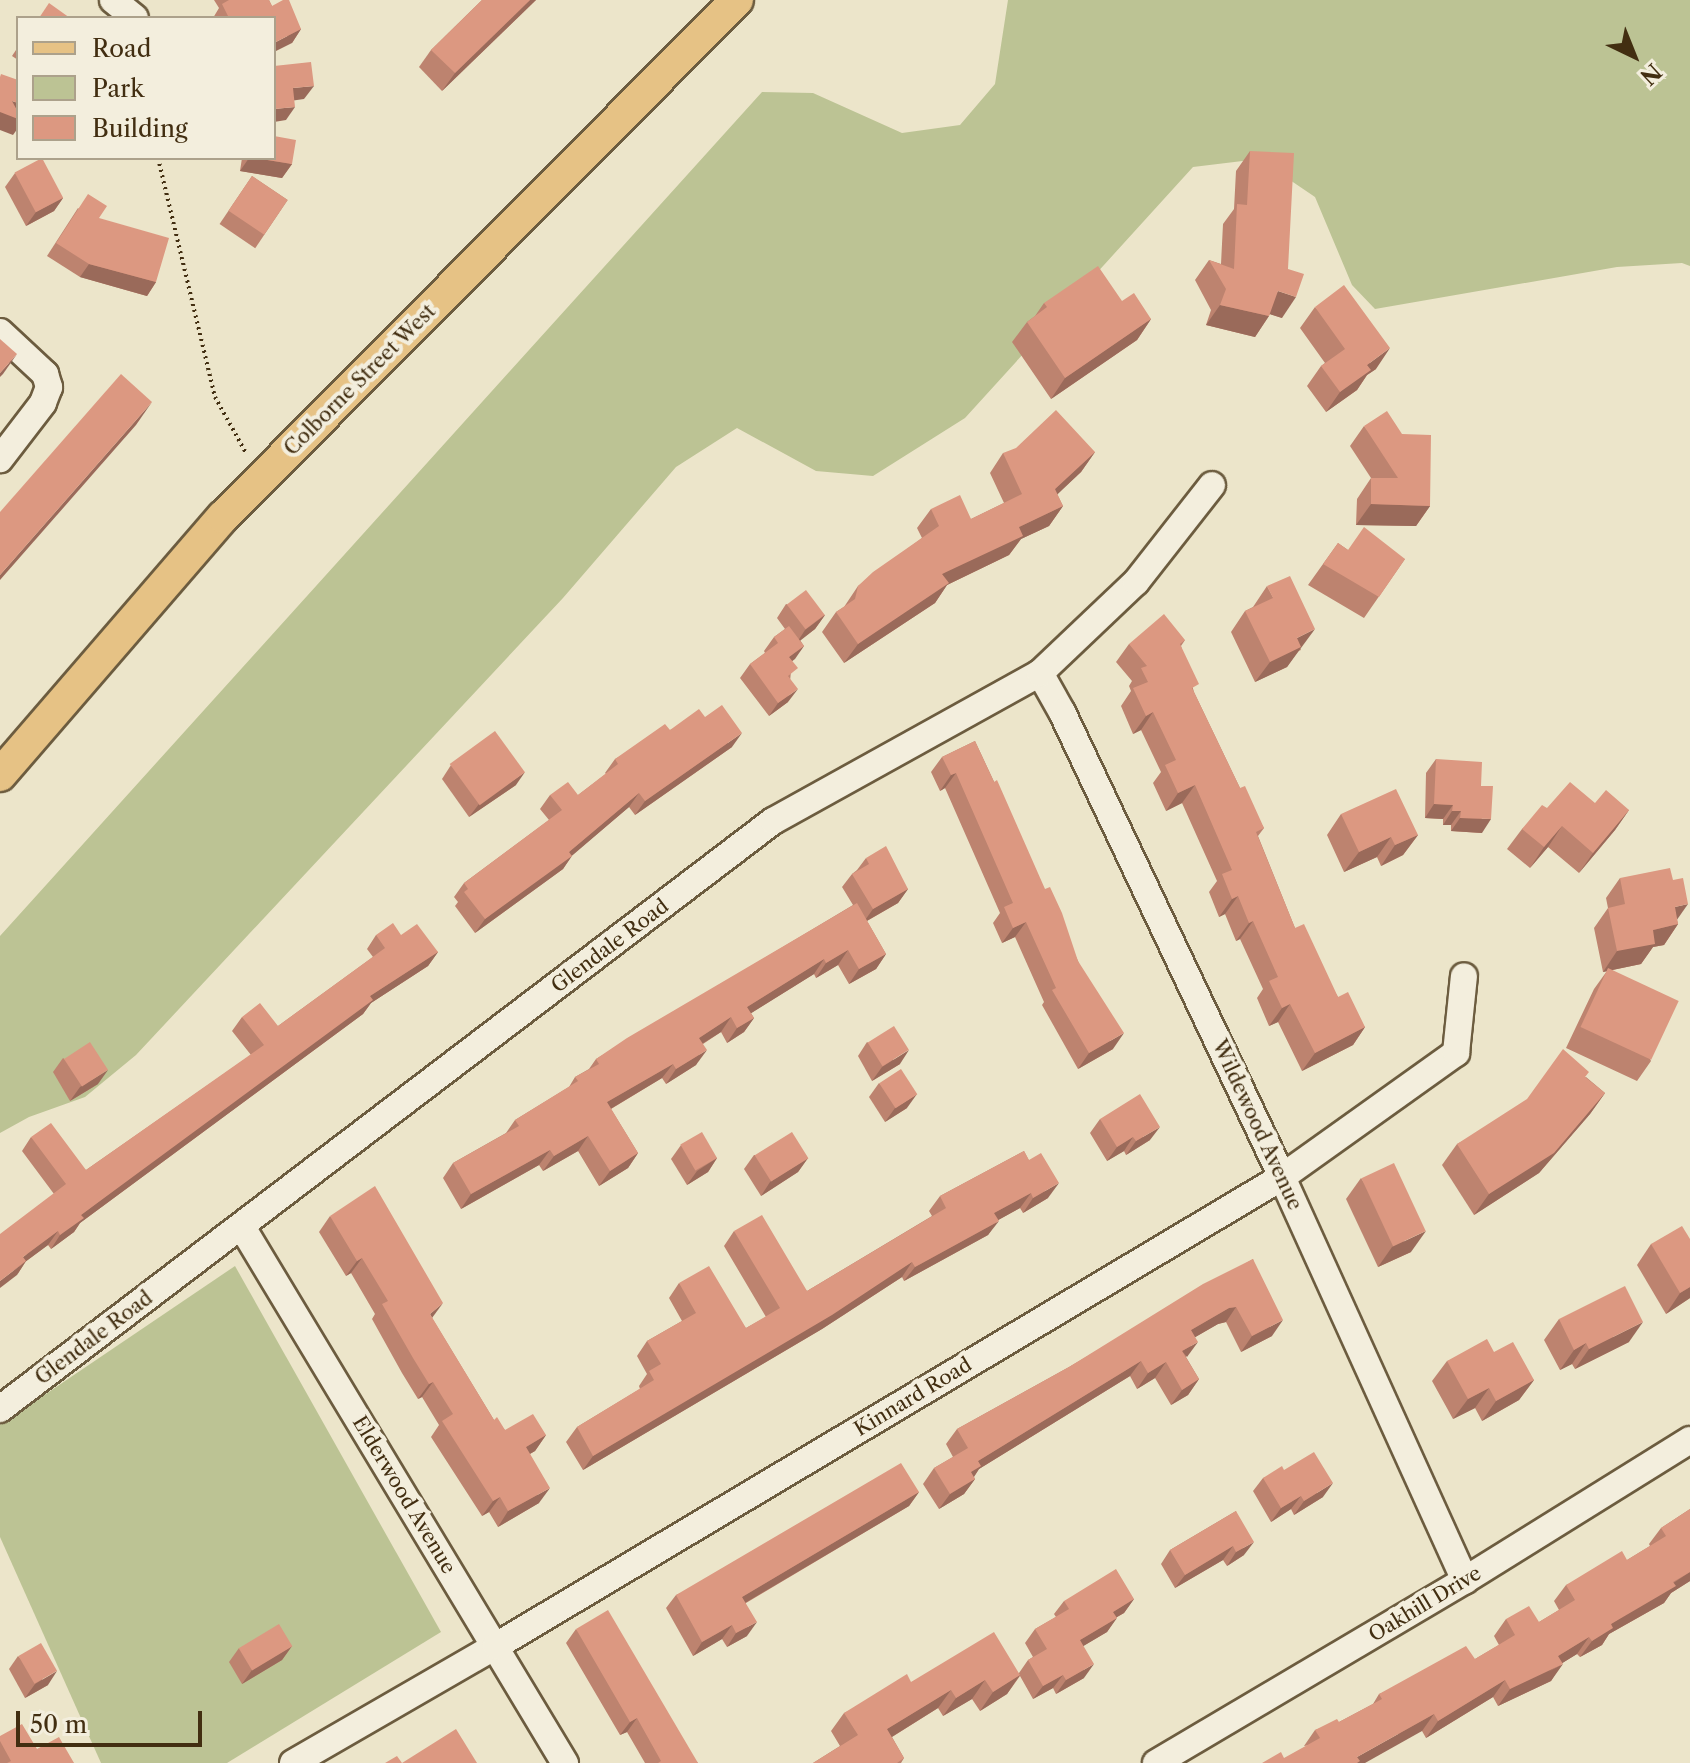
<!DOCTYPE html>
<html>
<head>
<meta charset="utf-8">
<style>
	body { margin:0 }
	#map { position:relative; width:1690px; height:1763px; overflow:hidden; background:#ece5ca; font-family:"Libre Caslon Text",serif }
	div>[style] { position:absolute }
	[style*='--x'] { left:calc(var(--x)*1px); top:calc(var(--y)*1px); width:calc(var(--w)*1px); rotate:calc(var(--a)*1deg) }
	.green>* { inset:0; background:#bcc394 }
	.path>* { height:4px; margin-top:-2px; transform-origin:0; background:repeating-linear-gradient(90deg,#422e11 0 2px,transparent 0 6px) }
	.roads { filter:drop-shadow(2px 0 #6c5c3f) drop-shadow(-2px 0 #6c5c3f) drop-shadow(0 2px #6c5c3f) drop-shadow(0 -2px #6c5c3f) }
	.minor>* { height:26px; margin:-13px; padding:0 13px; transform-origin:13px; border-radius:13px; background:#f3eedd }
	.major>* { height:32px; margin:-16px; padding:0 16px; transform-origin:16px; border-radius:16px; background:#e6c285 }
	.wall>* { inset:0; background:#bd836f; transform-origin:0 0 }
	.shaded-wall>* { inset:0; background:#9a6a5a }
	.building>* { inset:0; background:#dc9881; transform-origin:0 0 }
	span { translate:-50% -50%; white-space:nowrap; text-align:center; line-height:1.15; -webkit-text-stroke:8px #f3eedd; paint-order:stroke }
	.street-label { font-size:20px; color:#422e11 }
	.legend { position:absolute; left:16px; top:16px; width:260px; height:144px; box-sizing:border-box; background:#f3eedd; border:2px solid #aca18b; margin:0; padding:10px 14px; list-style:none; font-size:24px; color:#422e11 }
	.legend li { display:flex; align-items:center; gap:16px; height:40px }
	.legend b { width:40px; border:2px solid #aca18b }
	.north { position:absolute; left:1594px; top:16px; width:80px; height:80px; -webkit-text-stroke:6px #f3eedd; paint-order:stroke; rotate:137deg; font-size:22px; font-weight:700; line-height:32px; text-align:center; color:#422e11 }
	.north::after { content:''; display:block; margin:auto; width:28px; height:36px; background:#422e11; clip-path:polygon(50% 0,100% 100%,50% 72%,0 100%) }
	.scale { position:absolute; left:16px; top:1711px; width:186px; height:36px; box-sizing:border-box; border:4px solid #422e11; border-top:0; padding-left:10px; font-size:24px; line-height:28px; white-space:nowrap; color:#422e11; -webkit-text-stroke:6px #f3eedd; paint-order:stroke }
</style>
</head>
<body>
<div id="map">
	<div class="green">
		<div style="clip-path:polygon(1008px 0,1690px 0,1690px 266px,1682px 263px,1617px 267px,1375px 309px,1352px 285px,1315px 197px,1259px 159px,1193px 167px,965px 418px,873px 476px,816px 471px,737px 428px,676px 467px,563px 598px,136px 1055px,85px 1097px,29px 1117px,0 1133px,0 936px,762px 92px,813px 93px,902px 133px,960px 125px,995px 84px)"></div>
		<div style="clip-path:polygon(235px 1266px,441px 1632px,227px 1763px,101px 1763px,0 1537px,0 1425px)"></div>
	</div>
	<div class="path">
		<div style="--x:158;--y:158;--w:246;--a:76.6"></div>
		<div style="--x:215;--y:397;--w:64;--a:61"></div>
	</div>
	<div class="roads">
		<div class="minor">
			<div style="--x:113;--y:0;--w:28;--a:39"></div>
			<div style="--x:0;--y:332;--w:62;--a:43"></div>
			<div style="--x:45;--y:374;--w:14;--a:73"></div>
			<div style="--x:49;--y:387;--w:17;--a:111"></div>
			<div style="--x:43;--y:403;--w:71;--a:127.5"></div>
			<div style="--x:1040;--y:673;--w:45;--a:60.6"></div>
			<div style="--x:1062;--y:712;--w:514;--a:64.68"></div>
			<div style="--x:1282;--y:1177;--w:443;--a:65.6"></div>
			<div style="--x:242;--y:1227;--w:626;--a:58.93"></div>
			<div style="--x:0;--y:1409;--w:971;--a:-37.26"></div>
			<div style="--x:773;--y:821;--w:305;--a:-29"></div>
			<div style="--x:1040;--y:673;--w:132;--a:-43.5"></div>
			<div style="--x:1136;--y:582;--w:123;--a:-51.9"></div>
			<div style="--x:293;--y:1763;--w:234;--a:-30"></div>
			<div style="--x:496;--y:1646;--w:915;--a:-30.82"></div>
			<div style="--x:1282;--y:1177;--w:214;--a:-35.5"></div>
			<div style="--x:1456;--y:1053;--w:77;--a:-84.1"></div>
			<div style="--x:1156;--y:1763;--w:359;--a:-30.6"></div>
			<div style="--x:1465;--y:1580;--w:265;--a:-31.9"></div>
		</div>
		<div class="major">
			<div style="--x:0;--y:775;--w:341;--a:-49.2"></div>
			<div style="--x:223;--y:517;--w:729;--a:-45.17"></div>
		</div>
	</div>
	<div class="wall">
		<div style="clip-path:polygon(214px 0,269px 0,272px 6px,301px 29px,292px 43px,274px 18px,213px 18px,219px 8px)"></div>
		<div style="clip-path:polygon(482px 0,536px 0,442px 91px,419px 67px,431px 50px)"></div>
		<div style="clip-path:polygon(18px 47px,18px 60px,12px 56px)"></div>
		<div style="clip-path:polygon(1250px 151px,1282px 318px,1270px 314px,1255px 337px,1206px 325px,1211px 310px,1195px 280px,1209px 260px,1221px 264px,1223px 224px,1234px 209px,1236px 171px)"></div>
		<div style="clip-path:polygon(242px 158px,274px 158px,292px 164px,282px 178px,240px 171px)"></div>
		<div style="clip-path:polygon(15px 173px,63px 198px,54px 211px,26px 226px,5px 187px)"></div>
		<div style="left:252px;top:176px;width:43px;height:58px;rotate:34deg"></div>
		<div style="clip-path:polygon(78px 208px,156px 282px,147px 296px,80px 277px,47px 256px)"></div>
		<div style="clip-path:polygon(1122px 301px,1151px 319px,1137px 340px,1051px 399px,1012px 342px,1027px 322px,1035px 316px,1044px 303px)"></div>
		<div style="clip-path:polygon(1315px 307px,1376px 369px,1367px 375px,1357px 390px,1326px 412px,1307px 386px,1321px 366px,1325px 363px,1300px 328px)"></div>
		<div style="clip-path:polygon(1364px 426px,1430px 506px,1416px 526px,1356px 525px,1357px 499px,1371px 478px,1350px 446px)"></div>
		<div style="clip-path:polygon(1095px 452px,1081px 472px,1057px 494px,1063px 506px,1049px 526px,1021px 539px,1009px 555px,947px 585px,935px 603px,844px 663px,822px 632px,836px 612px,844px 607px,858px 586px,922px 538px,917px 528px,931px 509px,971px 519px,1004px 503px,990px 473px,1003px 453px)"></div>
		<div style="clip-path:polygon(1338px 543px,1348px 550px,1405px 559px,1364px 618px,1308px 585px)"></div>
		<div style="clip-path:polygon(1267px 586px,1301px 650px,1298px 651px,1287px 667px,1255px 682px,1231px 632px,1245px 611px,1253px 607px)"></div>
		<div style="clip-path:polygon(786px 604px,825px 615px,815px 629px,800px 640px,804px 646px,792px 661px,788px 702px,769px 716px,740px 678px,750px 664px,765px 653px,764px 651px,774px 637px,785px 629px,777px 618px)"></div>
		<div style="clip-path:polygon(1185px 640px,1181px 646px,1194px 692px,1240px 788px,1264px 828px,1258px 836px,1295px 928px,1338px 997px,1365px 1027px,1353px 1045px,1302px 1071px,1278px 1022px,1269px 1026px,1257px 998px,1263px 989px,1240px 939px,1236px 941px,1225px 914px,1219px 917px,1209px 892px,1217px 881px,1182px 803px,1166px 811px,1153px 783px,1161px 772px,1141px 730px,1133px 734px,1121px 706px,1131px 691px,1129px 686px,1132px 681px,1116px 662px,1129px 644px)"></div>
		<div style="clip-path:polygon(705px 717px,732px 747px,635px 815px,629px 807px,572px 855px,563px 869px,475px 933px,455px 906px,458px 902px,454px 897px,464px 883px,549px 820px,540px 809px,550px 795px,578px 795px,606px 774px,605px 773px,615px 759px,670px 730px)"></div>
		<div style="clip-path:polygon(975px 741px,1078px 961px,1113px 1049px,1078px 1069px,1042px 1005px,1044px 1002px,1015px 937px,1002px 943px,993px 923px,1000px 913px,945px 788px,940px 791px,931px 772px,942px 757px)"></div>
		<div style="clip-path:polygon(1436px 759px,1481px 786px,1482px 833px,1451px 831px,1451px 825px,1443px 825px,1443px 819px,1425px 818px,1426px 773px)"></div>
		<div style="clip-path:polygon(451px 765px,516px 785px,469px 817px,442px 779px)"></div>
		<div style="clip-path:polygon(1595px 803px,1629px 810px,1615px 830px,1579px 873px,1548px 847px,1530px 868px,1507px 849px,1522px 829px,1547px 808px)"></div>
		<div style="clip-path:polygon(1341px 814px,1418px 835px,1403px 855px,1381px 866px,1377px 857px,1344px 872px,1327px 835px)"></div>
		<div style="clip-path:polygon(866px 858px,908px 889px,898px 903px,867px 921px,886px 954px,876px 969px,849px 984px,838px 965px,816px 978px,814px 974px,751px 1013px,754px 1018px,744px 1032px,727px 1043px,721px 1032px,703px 1044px,696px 1065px,666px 1084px,662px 1078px,611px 1109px,638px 1153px,628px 1168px,599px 1186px,578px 1151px,543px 1171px,539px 1165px,461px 1209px,443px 1178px,453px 1163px,506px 1133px,515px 1120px,569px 1087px,575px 1077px,589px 1069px,596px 1059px,853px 905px,842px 887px,852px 874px,857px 870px)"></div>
		<div style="clip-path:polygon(1620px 878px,1677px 920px,1678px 924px,1664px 945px,1653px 947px,1641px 964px,1612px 970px,1651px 1061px,1637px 1081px,1566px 1048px,1594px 989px,1607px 971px,1603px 972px,1594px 928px,1608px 908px,1606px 898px)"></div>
		<div style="clip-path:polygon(376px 935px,401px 935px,438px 952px,428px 966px,371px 1003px,363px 1014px,80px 1223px,74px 1232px,51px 1249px,48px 1245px,26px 1261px,17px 1275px,54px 1194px,22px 1151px,31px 1137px,86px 1170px,251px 1055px,232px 1031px,242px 1017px,278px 1026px,373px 957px,367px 949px)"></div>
		<div style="clip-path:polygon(867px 1042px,900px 1064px,872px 1081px,858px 1056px)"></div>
		<div style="clip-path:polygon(63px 1058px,98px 1084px,70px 1101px,53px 1072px)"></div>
		<div style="clip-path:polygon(1586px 1077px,1605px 1093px,1590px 1114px,1539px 1173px,1474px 1215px,1442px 1165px,1457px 1144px)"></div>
		<div style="clip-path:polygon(879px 1083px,907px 1108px,885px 1122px,869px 1097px)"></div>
		<div style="clip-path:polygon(1100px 1119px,1150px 1140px,1126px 1155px,1124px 1151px,1107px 1161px,1090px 1133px)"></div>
		<div style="clip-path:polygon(681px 1145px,717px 1158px,708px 1172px,687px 1185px,671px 1159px)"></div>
		<div style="clip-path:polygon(1024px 1151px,1048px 1198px,1023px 1213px,1020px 1208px,998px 1220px,988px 1235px,904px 1281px,902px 1277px,822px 1329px,583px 1470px,566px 1442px,577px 1427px,640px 1389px,639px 1386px,647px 1374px,637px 1356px,647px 1341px,682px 1321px,669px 1298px,679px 1283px,746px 1328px,766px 1317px,724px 1246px,734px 1231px,807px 1291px,932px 1216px,929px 1211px,940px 1196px)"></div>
		<div style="clip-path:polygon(754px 1155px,808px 1158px,798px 1172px,761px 1196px,744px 1169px)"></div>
		<div style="clip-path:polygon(1361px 1178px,1411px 1252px,1378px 1267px,1346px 1199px)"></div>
		<div style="clip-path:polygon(330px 1216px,432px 1318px,494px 1420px,505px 1430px,546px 1435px,535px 1451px,530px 1454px,539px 1503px,498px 1527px,489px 1512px,482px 1516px,431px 1437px,439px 1425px,422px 1397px,418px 1399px,402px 1373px,372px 1319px,375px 1314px,351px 1273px,346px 1276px,319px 1232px)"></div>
		<div style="clip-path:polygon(1690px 1239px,1690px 1298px,1666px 1314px,1637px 1265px,1651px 1244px)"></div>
		<div style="clip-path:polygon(1253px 1259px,1272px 1336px,1241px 1352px,1226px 1322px,1218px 1324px,1195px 1337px,1186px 1357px,1199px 1379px,1188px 1395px,1171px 1405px,1155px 1378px,1137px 1389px,1130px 1376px,979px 1469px,974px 1477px,975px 1479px,964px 1494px,939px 1509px,923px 1484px,934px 1468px,953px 1457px,946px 1444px,957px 1429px,1069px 1367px)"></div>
		<div style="clip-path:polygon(1559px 1319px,1629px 1342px,1575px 1369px,1572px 1364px,1560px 1370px,1544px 1340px)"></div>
		<div style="clip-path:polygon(1494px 1352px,1534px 1380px,1519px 1400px,1482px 1421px,1475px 1408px,1453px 1419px,1432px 1381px,1447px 1361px)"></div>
		<div style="clip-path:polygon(1284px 1470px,1323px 1497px,1294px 1515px,1291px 1509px,1271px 1522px,1253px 1491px,1263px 1478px)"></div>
		<div style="clip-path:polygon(919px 1492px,909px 1506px,746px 1603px,747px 1636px,727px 1647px,722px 1639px,693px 1656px,666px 1608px,676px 1595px)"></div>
		<div style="clip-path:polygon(1690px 1509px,1690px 1581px,1671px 1593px,1664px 1603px,1609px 1634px,1602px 1645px,1580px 1657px,1577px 1654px,1562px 1663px,1551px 1681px,1498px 1706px,1493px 1697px,1426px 1738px,1422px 1731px,1304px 1746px,1315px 1730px,1339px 1722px,1373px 1704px,1379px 1694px,1475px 1659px,1499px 1645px,1494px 1636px,1506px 1619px,1539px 1622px,1559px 1610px,1554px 1601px,1566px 1585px,1627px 1560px,1650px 1546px,1649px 1544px,1661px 1528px)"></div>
		<div style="clip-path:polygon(1236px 1511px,1244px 1555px,1227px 1566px,1223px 1560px,1175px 1588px,1161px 1564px,1170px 1550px)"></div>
		<div style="clip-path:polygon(1134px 1599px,1124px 1613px,1117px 1617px,1107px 1632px,1083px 1646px,1084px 1678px,1056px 1694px,1053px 1688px,1033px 1699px,1020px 1676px,1007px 1694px,980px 1711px,972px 1699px,943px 1716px,938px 1708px,892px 1737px,904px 1758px,901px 1763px,813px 1763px,840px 1746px,831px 1731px,844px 1713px,911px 1682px,1019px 1673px,1028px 1660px,1033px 1657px,1025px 1643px,1035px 1629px,1056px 1617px,1054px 1614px,1064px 1601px)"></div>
		<div style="clip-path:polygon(576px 1629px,698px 1763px,645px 1763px,627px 1732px,620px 1735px,566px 1643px)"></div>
		<div style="clip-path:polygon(292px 1646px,282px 1660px,242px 1684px,229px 1662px,239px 1648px)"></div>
		<div style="clip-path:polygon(18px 1656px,48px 1685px,25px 1698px,9px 1669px)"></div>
		<div style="clip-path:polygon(0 1736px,37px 1749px,74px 1763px,0 1763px)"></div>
	</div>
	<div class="shaded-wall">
		<div style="clip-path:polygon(530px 0,536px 0,442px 91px,455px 73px)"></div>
		<div style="clip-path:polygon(301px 29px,292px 43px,274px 52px,274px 43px)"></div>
		<div style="clip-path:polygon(314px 86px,304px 99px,283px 102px,293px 88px)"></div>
		<div style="clip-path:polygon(12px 101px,18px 103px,18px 128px,13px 135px,0 130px,0 112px)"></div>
		<div style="clip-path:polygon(295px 107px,286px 120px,274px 122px,274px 109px)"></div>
		<div style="clip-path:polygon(249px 158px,255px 158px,292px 164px,282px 178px,240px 171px)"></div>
		<div style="clip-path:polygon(63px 198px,54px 211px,26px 226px,36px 212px)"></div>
		<div style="clip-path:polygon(89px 264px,156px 282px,147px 296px,80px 277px)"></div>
		<div style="clip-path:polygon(1278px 291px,1296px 297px,1282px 318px,1263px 312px)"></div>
		<div style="clip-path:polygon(1220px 305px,1269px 316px,1255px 337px,1206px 325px)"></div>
		<div style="clip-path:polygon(1151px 319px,1137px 340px,1051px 399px,1065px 378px)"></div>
		<div style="clip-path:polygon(1390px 348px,1376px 369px,1367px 375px,1357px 390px,1326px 412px,1340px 392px,1367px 365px)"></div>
		<div style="clip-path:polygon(17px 354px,3px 374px,0 377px,0 373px)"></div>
		<div style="clip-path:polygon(152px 402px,136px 425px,0 580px,0 575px)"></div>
		<div style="clip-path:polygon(1095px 452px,1081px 472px,1042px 509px,1055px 489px)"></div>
		<div style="clip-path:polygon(1371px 504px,1430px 506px,1416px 526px,1356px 525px)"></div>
		<div style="clip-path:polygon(1063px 506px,1049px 526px,1021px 539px,1009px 555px,947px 585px,935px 603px,844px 663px,858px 644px,942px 574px,1019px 527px)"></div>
		<div style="clip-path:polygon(825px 615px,815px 629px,796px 644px,805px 630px)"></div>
		<div style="clip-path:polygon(1315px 629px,1287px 667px,1255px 682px,1270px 662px,1297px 638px)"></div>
		<div style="clip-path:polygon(804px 646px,795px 659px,779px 671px,789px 657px)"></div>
		<div style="clip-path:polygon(798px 689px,788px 702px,769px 716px,778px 703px)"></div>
		<div style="clip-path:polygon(1153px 712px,1141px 730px,1133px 734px,1146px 716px)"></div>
		<div style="clip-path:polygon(742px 733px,732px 747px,635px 815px,645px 801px)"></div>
		<div style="clip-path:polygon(525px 772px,516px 785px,469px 817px,479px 804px)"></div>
		<div style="clip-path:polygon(956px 773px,945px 788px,940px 791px,951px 775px)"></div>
		<div style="clip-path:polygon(1195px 785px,1182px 803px,1166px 811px,1178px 793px)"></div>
		<div style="clip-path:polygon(639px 793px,629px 807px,567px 860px,572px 856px,563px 869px,475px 933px,485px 919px,569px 852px)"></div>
		<div style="clip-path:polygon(1434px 804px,1453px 805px,1443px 819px,1425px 818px)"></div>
		<div style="clip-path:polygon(1629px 810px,1615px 830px,1579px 873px,1593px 853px)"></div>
		<div style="clip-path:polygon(1452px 811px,1461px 811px,1451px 825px,1443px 825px)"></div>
		<div style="clip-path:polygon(1460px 818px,1491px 819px,1482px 833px,1451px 831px)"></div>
		<div style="clip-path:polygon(1562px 826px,1548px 847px,1530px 868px,1544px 847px)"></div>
		<div style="clip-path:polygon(1418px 835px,1403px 855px,1381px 866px,1395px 845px)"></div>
		<div style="clip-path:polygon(1391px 837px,1377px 857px,1344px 872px,1359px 852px)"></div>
		<div style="clip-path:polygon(908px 889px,898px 903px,863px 923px,873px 909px)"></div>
		<div style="clip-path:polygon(1238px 896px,1225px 914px,1219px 917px,1232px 899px)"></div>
		<div style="clip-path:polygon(1688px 904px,1674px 924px,1675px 907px)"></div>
		<div style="clip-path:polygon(1253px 921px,1240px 939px,1236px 941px,1249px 923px)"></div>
		<div style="clip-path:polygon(1026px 922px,1015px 937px,1002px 943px,1013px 928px)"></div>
		<div style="clip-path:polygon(1678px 924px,1664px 945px,1653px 947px,1641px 964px,1603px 972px,1617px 951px,1653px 930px)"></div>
		<div style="clip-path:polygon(848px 950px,838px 965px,816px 978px,826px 963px)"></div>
		<div style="clip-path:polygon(438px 952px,428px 966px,371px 1003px,363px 1014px,80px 1223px,74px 1232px,51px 1249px,60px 1235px,81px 1215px,370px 996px)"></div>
		<div style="clip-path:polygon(886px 954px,876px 969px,849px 984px,859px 969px)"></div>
		<div style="clip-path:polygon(824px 959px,814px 974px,737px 1022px,747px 1007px)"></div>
		<div style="clip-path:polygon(1290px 1004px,1278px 1022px,1269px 1026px,1282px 1008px)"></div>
		<div style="clip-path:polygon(731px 1017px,721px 1032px,689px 1052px,699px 1038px)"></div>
		<div style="clip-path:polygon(754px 1018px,744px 1032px,727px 1043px,737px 1028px)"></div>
		<div style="clip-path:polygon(1365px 1027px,1353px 1045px,1302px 1071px,1315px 1053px)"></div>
		<div style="clip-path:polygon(1124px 1033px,1113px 1049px,1078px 1069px,1089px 1053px)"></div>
		<div style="clip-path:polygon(707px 1050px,696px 1065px,666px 1084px,676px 1069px)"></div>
		<div style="clip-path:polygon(909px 1050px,900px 1064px,872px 1081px,882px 1067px)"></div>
		<div style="clip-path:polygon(673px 1064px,662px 1078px,597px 1117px,607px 1102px)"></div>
		<div style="clip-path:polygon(108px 1070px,98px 1084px,70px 1101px,80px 1087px)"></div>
		<div style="clip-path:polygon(1605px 1093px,1590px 1114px,1539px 1173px,1474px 1215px,1489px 1194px)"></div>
		<div style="clip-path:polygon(917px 1094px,907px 1108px,885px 1122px,895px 1108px)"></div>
		<div style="clip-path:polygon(1160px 1127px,1150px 1140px,1126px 1155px,1136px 1141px)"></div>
		<div style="clip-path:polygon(588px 1136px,578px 1151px,543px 1171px,554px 1156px)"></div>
		<div style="clip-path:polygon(1133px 1137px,1124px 1151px,1107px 1161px,1117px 1147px)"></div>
		<div style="clip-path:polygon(550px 1150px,539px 1165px,461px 1209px,471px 1194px)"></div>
		<div style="clip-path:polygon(638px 1153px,628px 1168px,599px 1186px,610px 1171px)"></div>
		<div style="clip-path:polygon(717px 1158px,708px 1172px,687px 1185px,697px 1171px)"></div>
		<div style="clip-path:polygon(808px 1158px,798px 1172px,761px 1196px,770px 1182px)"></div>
		<div style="clip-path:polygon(1059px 1183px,1048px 1198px,1023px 1213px,1033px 1198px)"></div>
		<div style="clip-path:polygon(1031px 1193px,1020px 1208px,984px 1228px,994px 1213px)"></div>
		<div style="clip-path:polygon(999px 1221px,988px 1235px,904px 1281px,915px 1267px)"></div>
		<div style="clip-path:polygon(58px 1231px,48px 1245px,13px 1271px,23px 1257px)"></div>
		<div style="clip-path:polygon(1426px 1231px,1411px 1252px,1378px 1267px,1392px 1247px)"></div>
		<div style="clip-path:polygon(362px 1258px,351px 1273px,346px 1276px,357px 1261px)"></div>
		<div style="clip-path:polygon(26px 1261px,17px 1275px,0 1288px,0 1281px)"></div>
		<div style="clip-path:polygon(912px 1262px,902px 1277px,822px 1329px,583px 1470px,593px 1456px)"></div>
		<div style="clip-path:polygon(1690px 1287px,1690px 1298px,1666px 1314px,1680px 1293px)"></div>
		<div style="clip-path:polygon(443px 1303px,432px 1318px,430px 1314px)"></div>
		<div style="clip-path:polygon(1236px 1307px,1226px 1322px,1218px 1324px,1180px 1346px,1191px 1330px,1229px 1308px)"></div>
		<div style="clip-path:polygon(1283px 1320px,1272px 1336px,1241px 1352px,1252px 1336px)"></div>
		<div style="clip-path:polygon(1643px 1322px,1629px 1342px,1575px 1369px,1589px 1349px)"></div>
		<div style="clip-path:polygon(1198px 1342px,1187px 1357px,1182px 1351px)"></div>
		<div style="clip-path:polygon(1586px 1343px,1572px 1364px,1560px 1370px,1574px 1350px)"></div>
		<div style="clip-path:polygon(1141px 1361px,1130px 1376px,979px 1469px,971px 1481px,975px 1479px,964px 1494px,939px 1509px,950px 1494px,978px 1461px)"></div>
		<div style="clip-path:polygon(1166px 1362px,1155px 1378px,1137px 1389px,1148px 1373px)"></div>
		<div style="clip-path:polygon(1199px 1379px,1188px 1395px,1171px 1405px,1182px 1390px)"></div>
		<div style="clip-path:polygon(1534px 1380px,1519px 1400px,1482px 1421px,1496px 1401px)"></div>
		<div style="clip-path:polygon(433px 1382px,422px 1397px,418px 1399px,429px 1384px)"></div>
		<div style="clip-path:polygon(1489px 1388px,1475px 1408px,1453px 1419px,1468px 1399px)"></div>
		<div style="clip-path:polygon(546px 1435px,535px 1451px,515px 1462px,526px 1447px)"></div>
		<div style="clip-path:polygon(1333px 1483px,1323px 1497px,1294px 1515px,1304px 1501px)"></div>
		<div style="clip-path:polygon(550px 1488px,539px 1503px,498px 1527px,508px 1511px)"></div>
		<div style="clip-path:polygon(919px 1492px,909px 1506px,733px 1610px,742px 1597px)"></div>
		<div style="clip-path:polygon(1301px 1496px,1291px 1509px,1271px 1522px,1281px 1508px)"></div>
		<div style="clip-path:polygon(500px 1497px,489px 1512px,482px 1516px,493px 1501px)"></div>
		<div style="clip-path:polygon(1254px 1542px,1244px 1555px,1227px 1566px,1236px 1552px)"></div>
		<div style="clip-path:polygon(1233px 1546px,1223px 1560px,1175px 1588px,1185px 1575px)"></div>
		<div style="clip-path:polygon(1690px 1572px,1690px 1581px,1671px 1593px,1664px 1603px,1609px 1634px,1602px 1645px,1580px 1657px,1592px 1641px,1611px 1624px)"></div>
		<div style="clip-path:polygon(1134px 1599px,1124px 1613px,1103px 1625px,1113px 1612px)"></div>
		<div style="clip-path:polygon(1117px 1618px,1107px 1632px,1070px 1654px,1080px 1640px)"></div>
		<div style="clip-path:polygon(757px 1622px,747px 1636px,727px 1647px,736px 1633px)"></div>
		<div style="clip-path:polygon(732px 1625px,722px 1639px,693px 1656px,702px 1642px)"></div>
		<div style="clip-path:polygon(1589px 1637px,1577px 1654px,1548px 1672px,1563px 1664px,1551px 1681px,1498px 1706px,1510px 1689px,1558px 1656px)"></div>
		<div style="clip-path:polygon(292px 1646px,282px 1660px,242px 1684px,252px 1670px)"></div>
		<div style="clip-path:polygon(1094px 1664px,1084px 1678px,1056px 1694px,1066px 1680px)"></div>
		<div style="clip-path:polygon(57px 1671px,48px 1685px,25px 1698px,35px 1684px)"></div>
		<div style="clip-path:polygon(1020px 1675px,1007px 1694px,980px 1711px,993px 1692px)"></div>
		<div style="clip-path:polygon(1063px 1675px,1053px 1688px,1033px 1699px,1043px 1686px)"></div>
		<div style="clip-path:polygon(985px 1680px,972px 1699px,943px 1716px,956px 1698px)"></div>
		<div style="clip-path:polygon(1505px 1680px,1493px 1697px,1426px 1738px,1438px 1721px)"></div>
		<div style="clip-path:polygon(951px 1690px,938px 1708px,874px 1748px,887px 1729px)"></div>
		<div style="clip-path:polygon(1434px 1714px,1422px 1731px,1365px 1763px,1353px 1763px,1357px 1757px)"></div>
		<div style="clip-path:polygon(637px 1718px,627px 1732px,620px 1735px,630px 1722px)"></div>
	</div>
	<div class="building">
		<div style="clip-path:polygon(229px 0,269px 0,272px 6px,283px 0,289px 0,301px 29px,274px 43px,274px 18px,229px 18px,222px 4px)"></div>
		<div style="clip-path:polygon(482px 0,530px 0,455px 73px,431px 50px)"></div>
		<div style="clip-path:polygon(49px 3px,70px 18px,39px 18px)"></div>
		<div style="clip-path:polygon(311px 62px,314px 86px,293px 88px,295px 107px,274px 109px,274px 66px)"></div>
		<div style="clip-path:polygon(1px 74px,18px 80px,18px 103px,12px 101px,18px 112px,18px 119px,0 112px,0 77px)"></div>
		<div style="clip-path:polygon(274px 136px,296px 140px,292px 164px,255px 158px,274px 158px)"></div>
		<div style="clip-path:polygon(1250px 151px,1294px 153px,1288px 269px,1304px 274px,1296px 297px,1278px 291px,1269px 316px,1220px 305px,1226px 289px,1209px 260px,1234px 269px,1237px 204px,1247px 205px)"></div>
		<div style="left:42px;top:158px;width:45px;height:31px;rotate:62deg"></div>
		<div style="left:252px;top:176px;width:43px;height:42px;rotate:34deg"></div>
		<div style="clip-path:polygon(88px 194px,107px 206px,99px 218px,169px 238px,156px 282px,89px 264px,56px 243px)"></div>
		<div style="clip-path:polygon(1098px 266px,1122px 301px,1134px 293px,1151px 319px,1065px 378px,1027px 322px,1047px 307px,1044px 303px)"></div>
		<div style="clip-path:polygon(1344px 285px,1390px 348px,1367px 365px,1371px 370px,1340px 392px,1321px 366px,1345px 349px,1315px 307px)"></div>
		<div style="clip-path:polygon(0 339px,17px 354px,0 373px)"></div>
		<div style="clip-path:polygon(121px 374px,152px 402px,0 575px,0 512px)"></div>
		<div style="clip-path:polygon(1056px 410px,1095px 452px,1055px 489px,1063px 506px,1019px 527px,1023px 536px,942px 574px,949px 583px,858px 644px,836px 612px,855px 599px,858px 586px,873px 572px,939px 526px,931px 509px,960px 495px,971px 519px,1022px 494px,1003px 453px,1016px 448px)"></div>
		<div style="clip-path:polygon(1387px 411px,1402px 434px,1431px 435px,1430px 506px,1371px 504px,1371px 478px,1398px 478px,1364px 426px)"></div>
		<div style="clip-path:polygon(1364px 527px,1405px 559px,1379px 597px,1323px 564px,1338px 543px,1348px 550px)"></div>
		<div style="clip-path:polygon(1290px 576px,1315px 629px,1297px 638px,1301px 647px,1270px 662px,1245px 611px,1273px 598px,1267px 586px)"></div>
		<div style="left:806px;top:590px;width:31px;height:24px;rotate:53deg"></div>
		<div style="clip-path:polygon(1164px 614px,1185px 640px,1180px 644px,1199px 684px,1192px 688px,1240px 788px,1245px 786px,1264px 828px,1256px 832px,1295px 928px,1304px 924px,1338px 997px,1348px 992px,1365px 1027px,1315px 1053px,1290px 1004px,1282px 1008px,1269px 981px,1278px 977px,1253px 921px,1249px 923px,1238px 896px,1232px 899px,1222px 874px,1232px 870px,1195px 785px,1178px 793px,1165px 765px,1176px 760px,1153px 712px,1146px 716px,1133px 688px,1148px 682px,1141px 668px,1147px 666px,1129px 644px)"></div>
		<div style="clip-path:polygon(789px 626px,804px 646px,789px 657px,798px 668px,788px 676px,798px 689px,778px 703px,750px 664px,778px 643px,774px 637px)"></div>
		<div style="clip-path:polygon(722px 705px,742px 733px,645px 801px,639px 793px,569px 852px,572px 856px,485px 919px,464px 892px,468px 889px,464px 883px,562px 810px,550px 795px,568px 782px,578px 795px,618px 764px,615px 759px,665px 724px,670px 730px,699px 709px,705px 717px)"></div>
		<div style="left:495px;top:731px;width:51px;height:56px;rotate:54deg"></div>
		<div style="clip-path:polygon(975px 741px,994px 782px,997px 780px,1045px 889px,1050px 887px,1062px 913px,1078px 961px,1124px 1033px,1089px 1053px,1052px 990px,1056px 988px,1026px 922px,1013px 928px,1004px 907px,1013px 903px,956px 773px,951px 775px,942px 757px)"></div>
		<div style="clip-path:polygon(1436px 759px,1482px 762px,1481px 786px,1493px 786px,1491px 819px,1460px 818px,1461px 811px,1452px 811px,1453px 805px,1434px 804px)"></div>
		<div style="clip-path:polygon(1570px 782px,1595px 803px,1606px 790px,1629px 810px,1593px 853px,1562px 826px,1544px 847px,1522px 829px,1542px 805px,1547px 808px)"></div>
		<div style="clip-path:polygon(1396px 789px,1418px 835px,1395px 845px,1391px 837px,1359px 852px,1341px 814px)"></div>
		<div style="clip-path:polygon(886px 846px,908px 889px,873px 909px,852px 874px,869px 864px,866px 858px)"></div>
		<div style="clip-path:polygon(1670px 868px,1673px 880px,1683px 878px,1688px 904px,1675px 907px,1678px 924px,1653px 930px,1655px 944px,1617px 951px,1608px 908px,1625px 904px,1620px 878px)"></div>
		<div style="clip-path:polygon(857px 903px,886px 954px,859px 969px,848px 950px,826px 963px,824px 959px,747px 1007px,754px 1018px,737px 1028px,731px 1017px,699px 1038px,707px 1050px,676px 1069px,673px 1064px,607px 1102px,638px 1153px,610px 1171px,588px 1136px,554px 1156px,550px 1150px,471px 1194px,453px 1163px,519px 1126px,515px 1120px,578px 1081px,575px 1077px,599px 1064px,596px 1059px,627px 1038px)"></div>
		<div style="clip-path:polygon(393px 923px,401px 935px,417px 924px,438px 952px,370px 996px,373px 1000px,81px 1215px,84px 1218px,60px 1235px,58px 1231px,23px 1257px,26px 1261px,0 1281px,0 1234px,66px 1184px,31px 1137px,51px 1123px,86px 1170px,264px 1045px,242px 1017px,260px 1003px,278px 1026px,385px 948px,376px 935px)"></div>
		<div style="left:1608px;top:968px;width:78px;height:65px;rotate:25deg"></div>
		<div style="left:894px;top:1026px;width:28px;height:31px;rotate:58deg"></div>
		<div style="left:90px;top:1042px;width:33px;height:31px;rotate:57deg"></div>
		<div style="clip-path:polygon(1563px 1049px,1589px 1072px,1585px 1077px,1605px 1093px,1554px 1153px,1489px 1194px,1457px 1144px,1527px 1099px)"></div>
		<div style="left:901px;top:1069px;width:30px;height:26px;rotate:57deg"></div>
		<div style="clip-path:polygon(1140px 1094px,1160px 1127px,1136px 1141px,1133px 1137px,1117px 1147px,1100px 1119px)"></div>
		<div style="left:702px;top:1132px;width:30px;height:25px;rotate:60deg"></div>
		<div style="left:792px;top:1132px;width:31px;height:44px;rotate:58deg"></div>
		<div style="clip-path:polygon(1024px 1151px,1029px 1160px,1041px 1153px,1059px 1183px,1033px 1198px,1031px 1193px,994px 1213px,999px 1221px,915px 1267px,912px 1262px,832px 1315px,593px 1456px,577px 1427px,654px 1380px,649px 1371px,661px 1364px,647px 1341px,696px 1313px,679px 1283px,709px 1266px,746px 1328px,780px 1308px,734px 1231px,762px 1215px,807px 1291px,946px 1208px,940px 1196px)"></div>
		<div style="left:1394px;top:1163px;width:75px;height:36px;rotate:65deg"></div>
		<div style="clip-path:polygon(375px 1186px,443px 1303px,430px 1314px,494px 1420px,497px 1417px,505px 1430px,533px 1414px,546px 1435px,526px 1447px,550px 1488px,508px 1511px,500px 1497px,493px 1501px,442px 1421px,453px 1414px,433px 1382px,429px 1384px,413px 1358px,382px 1304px,388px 1301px,362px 1258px,357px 1261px,330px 1216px)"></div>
		<div style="clip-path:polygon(1682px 1226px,1690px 1239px,1690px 1287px,1680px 1293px,1651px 1244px)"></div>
		<div style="clip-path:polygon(1253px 1259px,1283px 1320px,1252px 1336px,1236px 1307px,1229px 1308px,1191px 1330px,1198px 1342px,1182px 1351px,1199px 1379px,1182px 1390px,1166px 1362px,1148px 1373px,1141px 1361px,978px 1461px,981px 1466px,971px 1472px,975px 1479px,950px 1494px,934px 1468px,968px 1448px,957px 1429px,1069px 1367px,1203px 1284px)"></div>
		<div style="clip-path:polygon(1625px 1286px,1643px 1322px,1589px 1349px,1586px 1343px,1574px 1350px,1559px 1319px)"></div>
		<div style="clip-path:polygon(1487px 1339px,1494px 1352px,1513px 1342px,1534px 1380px,1496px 1401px,1489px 1388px,1468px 1399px,1447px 1361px)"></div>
		<div style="clip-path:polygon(1314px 1452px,1333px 1483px,1304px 1501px,1301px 1496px,1281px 1508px,1263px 1478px,1282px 1466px,1284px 1470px)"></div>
		<div style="clip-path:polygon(901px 1463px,919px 1492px,742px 1597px,757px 1622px,736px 1633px,732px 1625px,702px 1642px,676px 1595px)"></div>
		<div style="clip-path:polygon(1690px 1509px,1690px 1572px,1673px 1582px,1676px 1586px,1611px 1624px,1613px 1628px,1592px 1641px,1589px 1637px,1558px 1656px,1563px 1664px,1510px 1689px,1505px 1680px,1438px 1721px,1434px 1714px,1357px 1757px,1360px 1761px,1357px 1763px,1262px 1763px,1281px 1752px,1284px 1758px,1320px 1738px,1315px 1730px,1337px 1719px,1339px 1722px,1382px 1699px,1379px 1694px,1466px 1646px,1475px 1659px,1515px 1635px,1506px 1619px,1529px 1606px,1539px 1622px,1575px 1600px,1566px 1585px,1622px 1551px,1627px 1560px,1666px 1536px,1661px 1528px)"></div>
		<div style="clip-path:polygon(1236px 1511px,1254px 1542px,1236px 1552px,1233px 1546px,1185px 1575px,1170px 1550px)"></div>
		<div style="clip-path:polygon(1116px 1569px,1134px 1599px,1113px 1612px,1117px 1618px,1080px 1640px,1094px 1664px,1066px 1680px,1063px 1675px,1043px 1686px,1028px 1660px,1047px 1649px,1035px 1629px,1069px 1609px,1064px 1601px)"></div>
		<div style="clip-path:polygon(608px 1610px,698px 1763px,658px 1763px,661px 1761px,637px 1718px,630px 1722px,576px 1629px)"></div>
		<div style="left:279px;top:1624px;width:26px;height:47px;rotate:59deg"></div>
		<div style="clip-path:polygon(994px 1632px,1020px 1675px,993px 1692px,985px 1680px,956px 1698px,951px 1690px,887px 1729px,904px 1758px,897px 1763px,813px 1763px,858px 1735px,844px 1713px,907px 1674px,911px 1682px)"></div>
		<div style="left:41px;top:1643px;width:32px;height:26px;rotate:60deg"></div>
		<div style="clip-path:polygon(22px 1724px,37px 1749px,59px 1737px,74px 1763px,7px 1763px,11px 1761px,0 1741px,0 1736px)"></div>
		<div style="clip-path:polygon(456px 1729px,477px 1763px,385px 1763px,397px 1756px,402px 1763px)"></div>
	</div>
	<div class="street-label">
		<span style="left:360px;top:380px;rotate:-45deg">Colborne Street West</span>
		<span style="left:610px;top:946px;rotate:-37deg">Glendale Road</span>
		<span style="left:1257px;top:1125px;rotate:65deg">Wildewood Avenue</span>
		<span style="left:94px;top:1338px;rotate:-37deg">Glendale Road</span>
		<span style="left:913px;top:1397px;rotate:-31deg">Kinnard Road</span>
		<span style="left:404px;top:1495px;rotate:59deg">Elderwood Avenue</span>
		<span style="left:1425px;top:1604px;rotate:-31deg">Oakhill Drive</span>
	</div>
	<ul class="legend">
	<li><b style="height:10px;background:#e6c285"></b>Road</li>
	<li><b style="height:22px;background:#bcc394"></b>Park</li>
	<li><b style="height:22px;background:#dc9881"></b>Building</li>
	</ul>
	<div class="north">N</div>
	<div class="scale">50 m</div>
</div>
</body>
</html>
